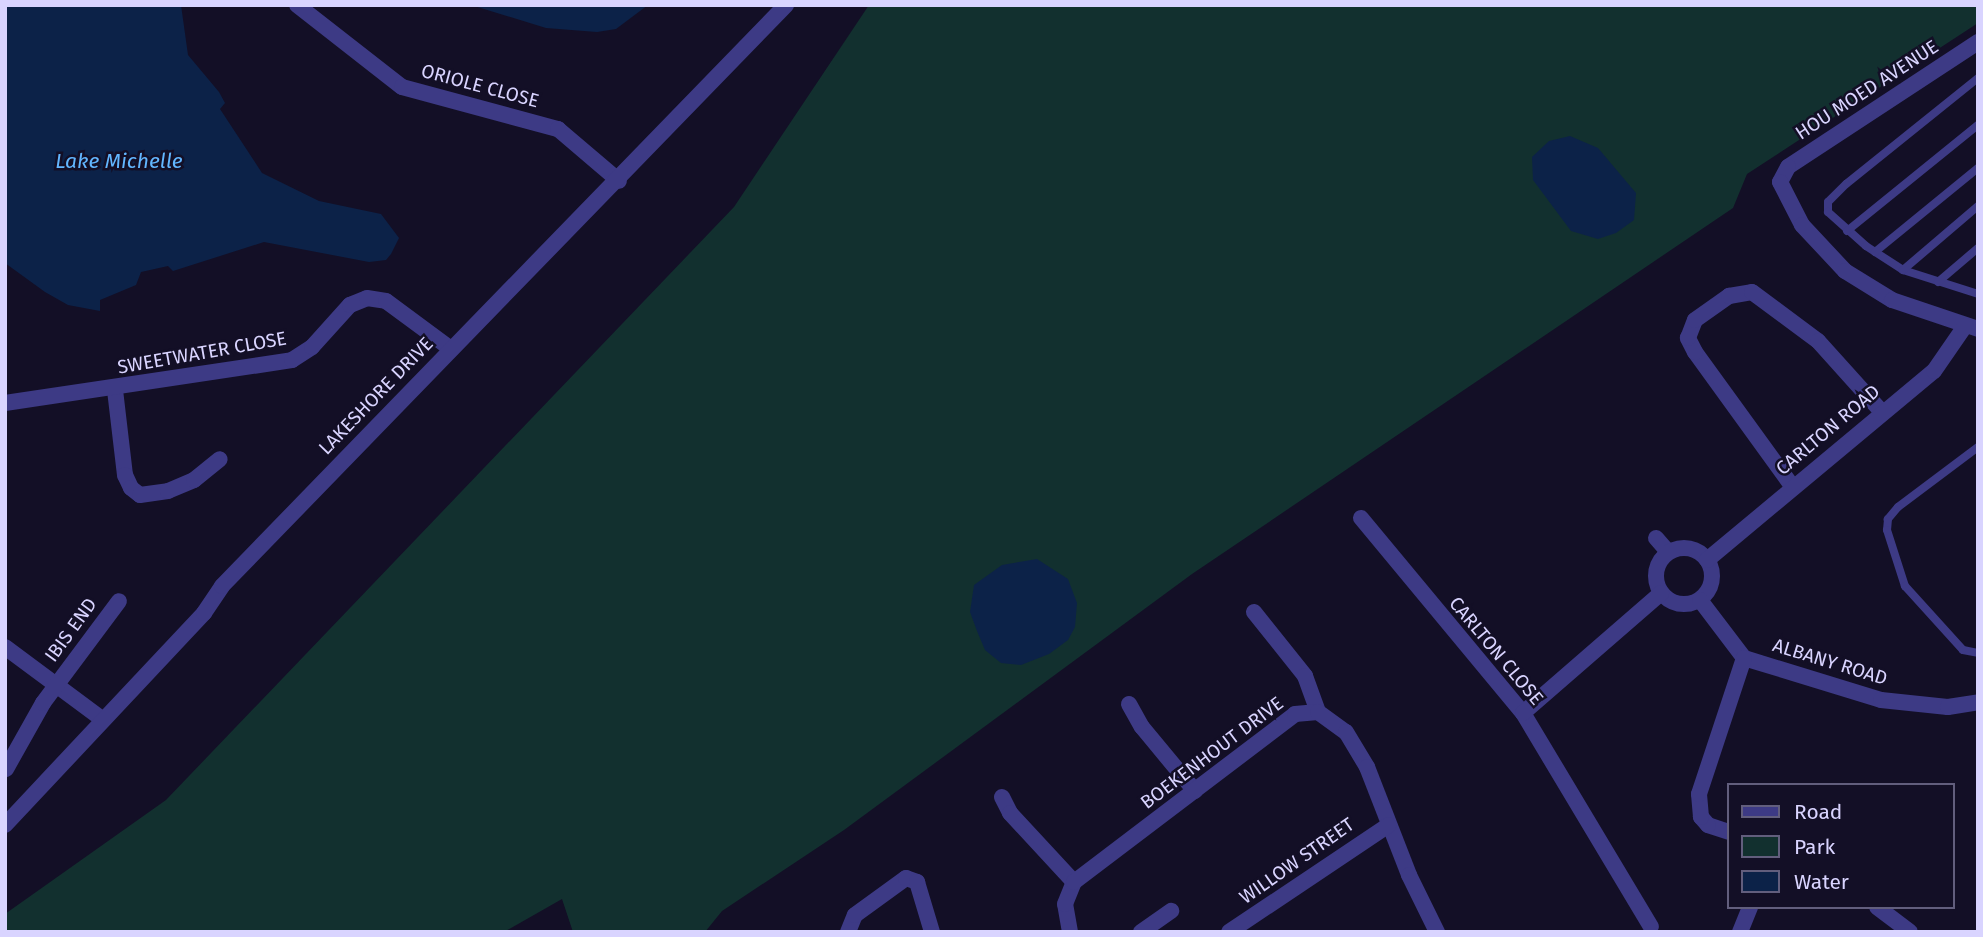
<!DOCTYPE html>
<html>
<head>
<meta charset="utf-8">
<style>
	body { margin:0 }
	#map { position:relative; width:1983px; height:937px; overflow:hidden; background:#130f26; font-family:"Fira Sans",sans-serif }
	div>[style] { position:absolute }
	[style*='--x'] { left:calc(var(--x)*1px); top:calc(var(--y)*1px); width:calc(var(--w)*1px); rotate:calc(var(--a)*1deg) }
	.green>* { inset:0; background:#12302f }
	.water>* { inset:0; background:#0c2248 }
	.lane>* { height:8px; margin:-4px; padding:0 4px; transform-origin:4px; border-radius:4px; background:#3d3a85 }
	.street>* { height:16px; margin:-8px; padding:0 8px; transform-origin:8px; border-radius:8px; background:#3d3a85 }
	.street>.ring { margin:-8px; padding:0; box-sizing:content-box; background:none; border:16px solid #3d3a85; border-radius:50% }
	span { translate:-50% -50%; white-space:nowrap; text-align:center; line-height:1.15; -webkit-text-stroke:5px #130f26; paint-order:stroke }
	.street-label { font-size:19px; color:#d9d4ff }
	.water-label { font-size:21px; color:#62b6ff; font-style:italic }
	.frame { position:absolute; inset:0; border:7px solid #d9d4ff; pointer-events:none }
	.legend { position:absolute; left:1727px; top:783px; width:228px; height:126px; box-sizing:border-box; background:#130f26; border:2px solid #625e7d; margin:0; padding:9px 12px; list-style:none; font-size:21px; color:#d9d4ff }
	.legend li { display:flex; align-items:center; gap:14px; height:35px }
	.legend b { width:35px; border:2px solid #625e7d }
</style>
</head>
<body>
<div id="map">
	<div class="green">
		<div style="clip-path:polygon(869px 5px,1978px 5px,1978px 23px,1747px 174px,1733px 208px,1192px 574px,844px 830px,722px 911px,705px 932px,573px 932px,562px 899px,504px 932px,5px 932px,5px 914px,166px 800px,734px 207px)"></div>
	</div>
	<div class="water">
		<div style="clip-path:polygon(5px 5px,181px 5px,188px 55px,219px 92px,225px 103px,220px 109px,262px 173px,319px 201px,381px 214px,399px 238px,391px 254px,386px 260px,369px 262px,264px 242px,173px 271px,168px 266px,141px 272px,136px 285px,100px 300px,100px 311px,68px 305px,45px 292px,5px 263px)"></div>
		<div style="clip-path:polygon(471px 5px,648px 5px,616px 29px,597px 32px,546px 28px)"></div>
		<div style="clip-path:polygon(1570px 136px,1598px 148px,1636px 193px,1634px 220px,1616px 233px,1598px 239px,1571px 231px,1533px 180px,1532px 157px,1549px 141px)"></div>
		<div style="clip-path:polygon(1037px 559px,1068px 579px,1077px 603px,1075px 627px,1068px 640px,1049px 654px,1021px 665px,1001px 663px,985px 650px,977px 631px,970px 612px,974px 585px,1002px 565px)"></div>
	</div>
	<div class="lane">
		<div style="--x:1978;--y:78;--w:169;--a:141.2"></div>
		<div style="--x:1846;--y:184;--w:25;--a:135"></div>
		<div style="--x:1828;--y:202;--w:10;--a:90"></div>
		<div style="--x:1828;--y:212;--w:51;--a:41.8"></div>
		<div style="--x:1866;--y:246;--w:44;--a:33"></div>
		<div style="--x:1903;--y:270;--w:79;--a:17.7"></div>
		<div style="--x:1847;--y:231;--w:169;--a:-39"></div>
		<div style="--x:1875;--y:252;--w:133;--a:-39.2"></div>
		<div style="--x:1903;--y:270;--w:99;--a:-40.5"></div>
		<div style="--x:1938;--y:282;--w:52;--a:-40.4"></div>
		<div style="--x:1978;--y:447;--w:100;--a:143.1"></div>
		<div style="--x:1898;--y:507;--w:16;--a:130"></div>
		<div style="--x:1888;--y:519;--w:11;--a:95"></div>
		<div style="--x:1887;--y:530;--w:59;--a:72.2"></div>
		<div style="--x:1905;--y:586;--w:86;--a:47.8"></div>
		<div style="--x:1963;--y:650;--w:15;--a:11"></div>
	</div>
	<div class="street">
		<div style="--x:297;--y:5;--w:133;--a:38"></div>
		<div style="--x:402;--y:87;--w:162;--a:15.1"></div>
		<div style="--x:558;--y:129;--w:80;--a:40.4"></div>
		<div style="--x:1978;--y:42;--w:227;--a:146.7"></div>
		<div style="--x:1788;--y:167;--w:17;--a:118"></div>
		<div style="--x:1780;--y:182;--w:48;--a:62.9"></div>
		<div style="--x:1802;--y:225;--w:63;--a:46.9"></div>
		<div style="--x:1845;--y:271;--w:55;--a:31.7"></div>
		<div style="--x:1892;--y:300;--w:91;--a:18.6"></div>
		<div style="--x:115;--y:390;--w:86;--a:83.3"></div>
		<div style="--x:125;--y:475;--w:14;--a:65"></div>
		<div style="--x:131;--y:488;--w:11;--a:38"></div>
		<div style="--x:140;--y:495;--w:28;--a:-8"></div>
		<div style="--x:168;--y:491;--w:28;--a:-23"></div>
		<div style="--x:194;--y:480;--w:33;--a:-39"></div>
		<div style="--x:5;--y:403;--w:290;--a:-8.5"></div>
		<div style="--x:292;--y:360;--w:24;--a:-33"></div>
		<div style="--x:312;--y:347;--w:57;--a:-47.9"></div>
		<div style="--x:350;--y:305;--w:18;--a:-22"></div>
		<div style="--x:367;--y:298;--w:19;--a:9"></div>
		<div style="--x:386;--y:301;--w:81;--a:36.4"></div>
		<div style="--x:1792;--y:486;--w:165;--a:-125.9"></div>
		<div style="--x:1695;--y:352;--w:16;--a:-117"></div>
		<div style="--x:1688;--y:338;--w:19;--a:-69"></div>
		<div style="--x:1695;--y:320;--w:42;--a:-35.2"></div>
		<div style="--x:1729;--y:296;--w:23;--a:-10"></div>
		<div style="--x:1752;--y:292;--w:82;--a:36.6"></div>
		<div style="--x:1818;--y:341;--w:96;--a:48"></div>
		<div style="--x:1361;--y:518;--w:254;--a:50.3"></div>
		<div style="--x:1523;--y:713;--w:249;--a:59.1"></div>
		<div style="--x:1656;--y:538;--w:18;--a:49"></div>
		<div class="ring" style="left:1656px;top:548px;width:40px;height:40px"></div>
		<div style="--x:1707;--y:560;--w:295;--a:-39.8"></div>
		<div style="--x:1934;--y:371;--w:55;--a:-55.4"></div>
		<div style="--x:1700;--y:600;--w:73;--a:52.8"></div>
		<div style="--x:1744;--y:658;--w:143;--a:17"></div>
		<div style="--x:1881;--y:700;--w:67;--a:6"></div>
		<div style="--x:1948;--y:707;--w:30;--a:-9"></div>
		<div style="--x:1254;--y:612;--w:82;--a:51.4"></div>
		<div style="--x:1305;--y:676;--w:38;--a:70"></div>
		<div style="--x:5;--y:647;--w:121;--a:36.6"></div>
		<div style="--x:1129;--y:704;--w:26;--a:61"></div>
		<div style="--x:1142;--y:727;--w:83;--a:50.4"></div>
		<div style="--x:1523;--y:713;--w:183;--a:-41"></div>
		<div style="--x:6;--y:769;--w:76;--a:-60.7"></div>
		<div style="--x:43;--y:703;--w:127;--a:-53.3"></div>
		<div style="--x:1002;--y:797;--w:18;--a:63"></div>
		<div style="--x:1010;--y:813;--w:94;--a:47.2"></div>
		<div style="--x:5;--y:825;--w:291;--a:-46.8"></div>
		<div style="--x:204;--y:613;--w:32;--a:-56"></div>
		<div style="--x:222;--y:586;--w:810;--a:-45.85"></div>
		<div style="--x:1729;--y:832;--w:22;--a:-162"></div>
		<div style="--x:1708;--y:825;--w:11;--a:-131"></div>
		<div style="--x:1701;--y:817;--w:23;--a:-95"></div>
		<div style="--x:1699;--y:794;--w:143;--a:-71.7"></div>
		<div style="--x:1877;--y:907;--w:41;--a:37.1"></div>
		<div style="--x:848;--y:932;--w:18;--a:-68"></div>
		<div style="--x:855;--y:915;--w:63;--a:-36"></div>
		<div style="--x:906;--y:878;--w:12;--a:20"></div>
		<div style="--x:917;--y:882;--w:52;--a:73.3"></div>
		<div style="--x:1070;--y:932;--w:28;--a:-100"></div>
		<div style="--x:1065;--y:904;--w:24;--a:-68"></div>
		<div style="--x:1074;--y:882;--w:278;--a:-37.2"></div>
		<div style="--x:1295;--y:714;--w:23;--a:-5"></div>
		<div style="--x:1318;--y:712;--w:34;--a:36"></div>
		<div style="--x:1346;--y:732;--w:41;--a:59"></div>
		<div style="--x:1367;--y:767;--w:116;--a:68.7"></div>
		<div style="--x:1409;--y:875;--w:64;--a:63.8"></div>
		<div style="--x:1141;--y:932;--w:37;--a:-35"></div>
		<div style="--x:1229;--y:932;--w:192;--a:-33.8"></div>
		<div style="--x:1740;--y:932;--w:27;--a:-68"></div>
	</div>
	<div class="street-label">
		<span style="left:480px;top:86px;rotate:15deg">ORIOLE CLOSE</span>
		<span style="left:1867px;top:90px;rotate:-33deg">HOU MOED AVENUE</span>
		<span style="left:202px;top:353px;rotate:-10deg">SWEETWATER CLOSE</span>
		<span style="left:376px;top:396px;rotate:-46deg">LAKESHORE DRIVE</span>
		<span style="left:1828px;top:430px;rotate:-40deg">CARLTON ROAD</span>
		<span style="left:71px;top:630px;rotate:-54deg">IBIS END</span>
		<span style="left:1496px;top:651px;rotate:50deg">CARLTON CLOSE</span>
		<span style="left:1830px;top:662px;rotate:17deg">ALBANY ROAD</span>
		<span style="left:1212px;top:753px;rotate:-37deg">BOEKENHOUT DRIVE</span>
		<span style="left:1297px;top:861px;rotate:-35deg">WILLOW STREET</span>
	</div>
	<div class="water-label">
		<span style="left:119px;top:161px">Lake Michelle</span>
	</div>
	<div class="frame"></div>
	<ul class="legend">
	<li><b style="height:9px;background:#3d3a85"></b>Road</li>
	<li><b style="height:19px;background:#12302f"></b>Park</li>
	<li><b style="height:19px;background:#0c2248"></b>Water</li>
	</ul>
</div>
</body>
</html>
